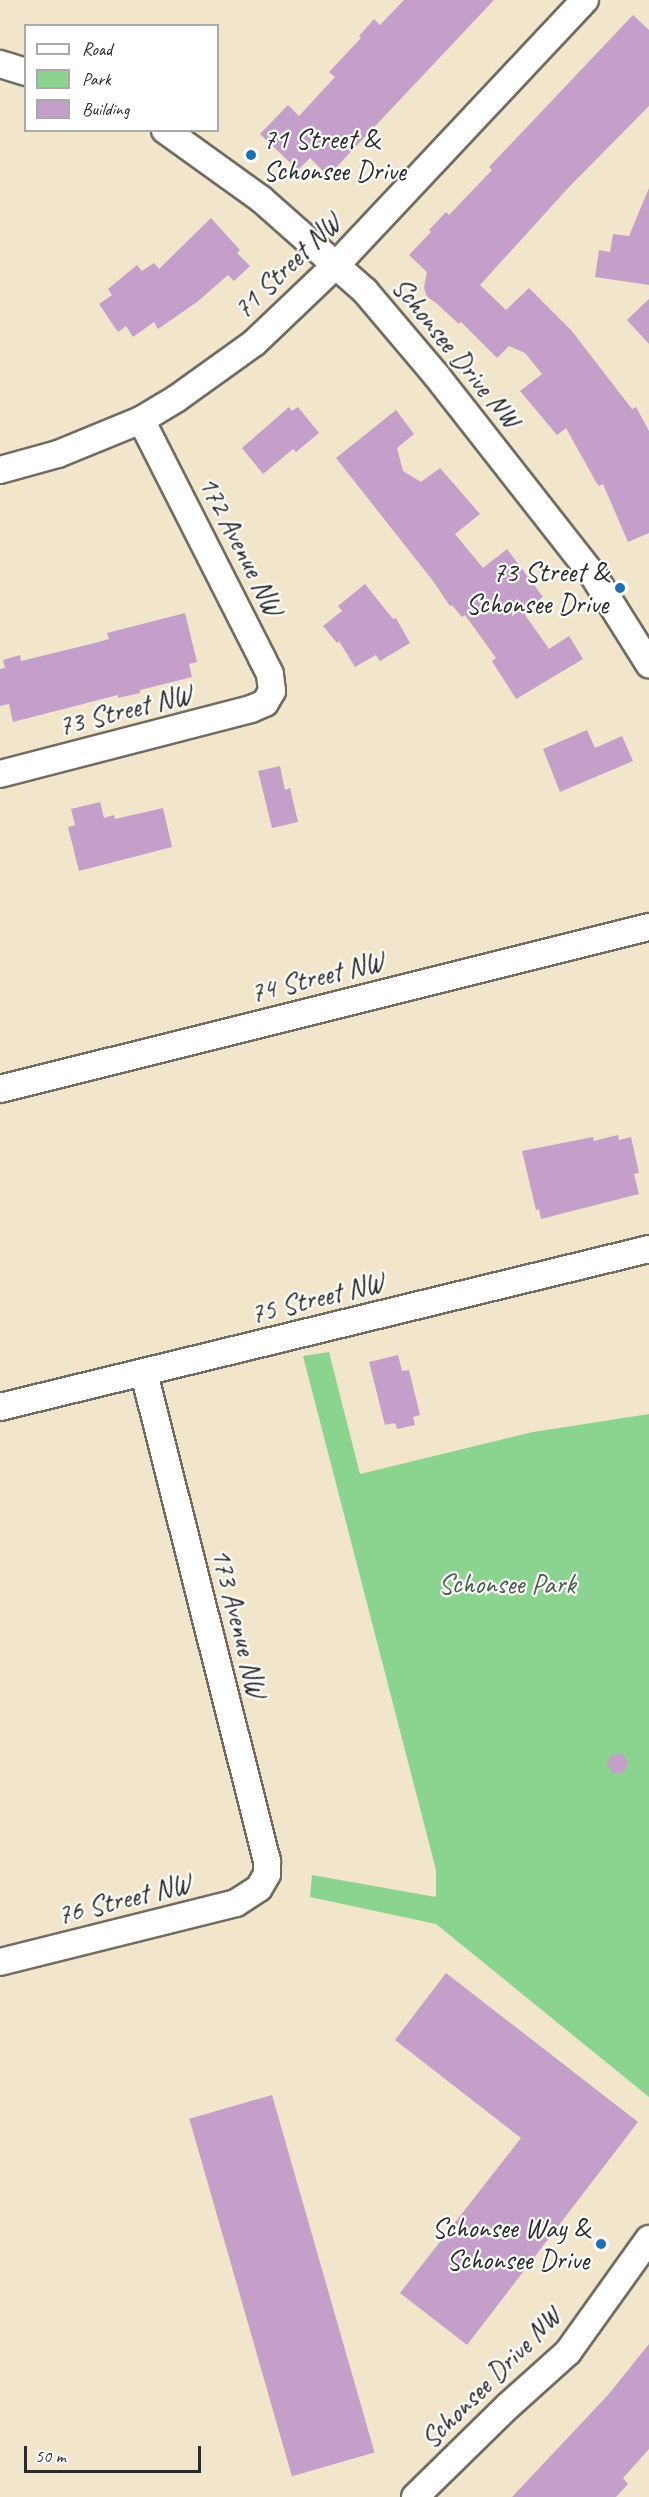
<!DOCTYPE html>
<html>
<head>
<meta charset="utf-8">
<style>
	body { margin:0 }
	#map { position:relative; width:649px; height:2497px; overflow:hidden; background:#f1e6cb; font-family:Caveat,sans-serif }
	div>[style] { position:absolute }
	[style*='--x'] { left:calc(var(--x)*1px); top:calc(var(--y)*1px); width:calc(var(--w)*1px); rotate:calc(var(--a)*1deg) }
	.green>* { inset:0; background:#8bd490 }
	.building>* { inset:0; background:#c49fca; transform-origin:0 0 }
	.roads { filter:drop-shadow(2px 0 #706c63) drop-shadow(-2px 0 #706c63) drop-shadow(0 2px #706c63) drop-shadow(0 -2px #706c63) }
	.minor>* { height:26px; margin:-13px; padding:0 13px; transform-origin:13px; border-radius:13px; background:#fff }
	.dots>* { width:16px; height:16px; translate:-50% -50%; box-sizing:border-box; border:3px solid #fff; border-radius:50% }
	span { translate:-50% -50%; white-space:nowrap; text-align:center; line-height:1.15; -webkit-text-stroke:4.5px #fff; paint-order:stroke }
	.poi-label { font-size:28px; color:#2b2b2b }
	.left { translate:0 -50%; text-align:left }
	.right { translate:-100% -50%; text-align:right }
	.street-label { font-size:28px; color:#2b2b2b }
	.park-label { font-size:28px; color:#485e49 }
	.legend { position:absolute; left:24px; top:24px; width:195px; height:108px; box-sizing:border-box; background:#fff; border:2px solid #aaa; margin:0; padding:8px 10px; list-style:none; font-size:18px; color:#2b2b2b }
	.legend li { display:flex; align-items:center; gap:12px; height:30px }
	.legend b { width:30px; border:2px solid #aaa }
	.scale { position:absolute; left:24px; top:2446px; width:177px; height:27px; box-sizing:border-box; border:3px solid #2b2b2b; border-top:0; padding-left:8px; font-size:18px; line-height:21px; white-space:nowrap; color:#2b2b2b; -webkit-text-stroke:4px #fff; paint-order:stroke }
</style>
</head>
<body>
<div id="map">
	<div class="green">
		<div style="clip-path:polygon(329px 1352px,360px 1474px,533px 1432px,649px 1414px,649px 2097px,436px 1924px,310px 1897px,312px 1875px,436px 1897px,436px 1870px,303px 1356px)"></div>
	</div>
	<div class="building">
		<div style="clip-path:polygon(404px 0,494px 0,328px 176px,310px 158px,298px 170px,260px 134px,288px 105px,299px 116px,335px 77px,329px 72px,361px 38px,359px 36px,374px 19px,380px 25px)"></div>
		<div style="clip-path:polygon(633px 15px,649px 30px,649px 106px,569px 187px,480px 285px,506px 310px,529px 288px,571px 330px,632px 409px,636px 407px,649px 431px,649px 533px,628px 542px,603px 484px,599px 486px,596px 482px,566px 428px,557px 435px,520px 391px,542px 374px,525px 353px,509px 346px,497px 358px,461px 322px,459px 324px,435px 302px,427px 297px,424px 288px,427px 272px,409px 255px,431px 232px,429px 230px,446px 212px,449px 215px,492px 170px,489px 167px)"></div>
		<div style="clip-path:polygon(649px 188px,649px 285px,595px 277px,599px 250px,610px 252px,613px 234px,629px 236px)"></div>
		<div style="clip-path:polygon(211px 218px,240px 250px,237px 253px,250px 266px,234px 281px,228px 275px,197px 302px,158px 329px,154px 322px,133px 337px,126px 326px,118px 332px,99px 304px,112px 295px,108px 289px,137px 265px,142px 271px,154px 263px,159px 269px)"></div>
		<div style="clip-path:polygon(649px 299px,649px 344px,627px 320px)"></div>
		<div style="clip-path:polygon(289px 407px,292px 411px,298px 407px,319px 433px,296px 452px,293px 449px,263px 474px,242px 448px)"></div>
		<div style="clip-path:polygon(396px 410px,414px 434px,397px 448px,403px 471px,421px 482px,440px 468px,480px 514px,455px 534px,483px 568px,507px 549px,543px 597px,523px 612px,549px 649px,569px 636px,583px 659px,516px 699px,492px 661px,496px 658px,465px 615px,462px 617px,452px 605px,450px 606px,433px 581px,336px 458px)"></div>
		<div style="clip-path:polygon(365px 584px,393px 619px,396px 618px,410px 643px,380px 661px,376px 655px,355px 667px,339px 641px,337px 643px,323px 626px,342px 611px,338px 606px)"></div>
		<div style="clip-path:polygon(185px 613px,197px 662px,189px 664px,192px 677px,140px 690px,140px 693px,118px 698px,118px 695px,13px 722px,9px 704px,0 706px,0 669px,5px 668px,3px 660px,20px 655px,21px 661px,95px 643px,109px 639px,107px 633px)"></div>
		<div style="clip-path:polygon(587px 730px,595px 748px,622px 736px,633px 761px,560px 792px,543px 749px)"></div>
		<div style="clip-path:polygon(280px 766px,285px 790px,290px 788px,298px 822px,272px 828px,258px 771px)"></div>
		<div style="clip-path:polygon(100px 802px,104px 818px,114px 815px,115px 819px,163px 808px,172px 847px,79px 871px,68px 827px,75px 825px,71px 809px)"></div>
		<div style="clip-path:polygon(618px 1135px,619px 1140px,631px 1137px,639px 1173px,634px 1174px,639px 1194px,541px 1219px,539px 1209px,536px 1210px,522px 1151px,593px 1137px,594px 1141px)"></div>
		<div style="clip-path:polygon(398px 1355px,402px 1371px,409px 1370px,420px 1415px,413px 1417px,415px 1425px,397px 1429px,395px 1423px,385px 1425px,369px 1362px)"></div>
		<div style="clip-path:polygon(621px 1753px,628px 1762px,625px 1772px,614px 1774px,607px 1766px,610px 1756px)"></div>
		<div style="clip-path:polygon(446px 1973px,638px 2122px,467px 2345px,400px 2293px,521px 2138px,395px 2040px)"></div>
		<div style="left:272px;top:2095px;width:372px;height:86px;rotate:74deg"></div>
		<div style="clip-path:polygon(649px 2344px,649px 2449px,623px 2478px,628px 2484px,616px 2497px,512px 2497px,608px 2395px)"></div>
	</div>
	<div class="roads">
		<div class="minor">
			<div style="--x:0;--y:64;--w:27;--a:17"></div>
			<div style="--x:165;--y:130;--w:118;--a:35.7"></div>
			<div style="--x:261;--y:199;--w:139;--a:41.5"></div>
			<div style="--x:365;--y:291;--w:110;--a:49.8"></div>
			<div style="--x:436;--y:375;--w:258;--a:51.9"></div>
			<div style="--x:595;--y:578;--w:102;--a:57.9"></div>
			<div style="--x:0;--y:470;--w:60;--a:-15.4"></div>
			<div style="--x:58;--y:454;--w:90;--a:-22.3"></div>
			<div style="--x:141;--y:420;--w:41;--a:-31"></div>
			<div style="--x:176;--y:399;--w:96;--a:-35.7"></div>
			<div style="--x:254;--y:343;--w:115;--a:-43.6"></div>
			<div style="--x:337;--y:264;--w:362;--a:-46.8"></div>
			<div style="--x:0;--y:774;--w:259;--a:-14.5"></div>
			<div style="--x:251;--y:709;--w:15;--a:-23"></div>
			<div style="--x:265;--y:703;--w:14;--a:-60"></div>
			<div style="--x:272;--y:691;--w:17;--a:-97"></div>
			<div style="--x:270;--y:674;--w:18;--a:-117"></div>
			<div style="--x:262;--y:658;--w:267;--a:-116.9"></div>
			<div style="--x:0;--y:1089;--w:669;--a:-14.02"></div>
			<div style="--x:0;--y:1407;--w:668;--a:-13.68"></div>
			<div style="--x:0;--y:1962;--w:243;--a:-14"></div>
			<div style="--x:236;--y:1903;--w:27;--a:-33"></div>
			<div style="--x:259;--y:1888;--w:16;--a:-60"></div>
			<div style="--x:267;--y:1874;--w:13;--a:-90"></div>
			<div style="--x:267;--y:1861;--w:503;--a:-104.15"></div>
			<div style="--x:415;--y:2497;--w:130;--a:-44.4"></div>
			<div style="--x:508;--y:2406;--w:81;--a:-42"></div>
			<div style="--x:568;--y:2352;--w:139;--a:-54.4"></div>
		</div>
	</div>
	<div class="dots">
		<div style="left:251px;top:155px;background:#1f6fb2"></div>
		<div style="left:620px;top:588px;background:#1f6fb2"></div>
		<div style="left:601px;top:2244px;background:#1f6fb2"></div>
	</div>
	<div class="poi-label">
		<span class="left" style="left:263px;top:155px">71 Street &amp;<br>Schonsee Drive</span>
		<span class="right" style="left:608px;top:588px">73 Street &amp;<br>Schonsee Drive</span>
		<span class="right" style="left:589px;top:2244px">Schonsee Way &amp;<br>Schonsee Drive</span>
	</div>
	<div class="street-label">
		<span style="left:287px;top:266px;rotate:-44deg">71 Street NW</span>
		<span style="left:456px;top:353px;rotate:51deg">Schonsee Drive NW</span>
		<span style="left:241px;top:546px;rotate:63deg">172 Avenue NW</span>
		<span style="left:125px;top:710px;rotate:-14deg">73 Street NW</span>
		<span style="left:317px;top:977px;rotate:-14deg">74 Street NW</span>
		<span style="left:317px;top:1298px;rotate:-14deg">75 Street NW</span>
		<span style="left:239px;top:1623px;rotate:76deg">173 Avenue NW</span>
		<span style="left:124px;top:1899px;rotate:-14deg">76 Street NW</span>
		<span style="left:491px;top:2378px;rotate:-45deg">Schonsee Drive NW</span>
	</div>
	<div class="park-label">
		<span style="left:507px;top:1584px">Schonsee Park</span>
	</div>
	<ul class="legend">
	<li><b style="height:8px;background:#fff"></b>Road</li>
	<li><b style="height:16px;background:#8bd490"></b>Park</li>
	<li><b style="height:16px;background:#c49fca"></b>Building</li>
	</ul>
	<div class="scale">50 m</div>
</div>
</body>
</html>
